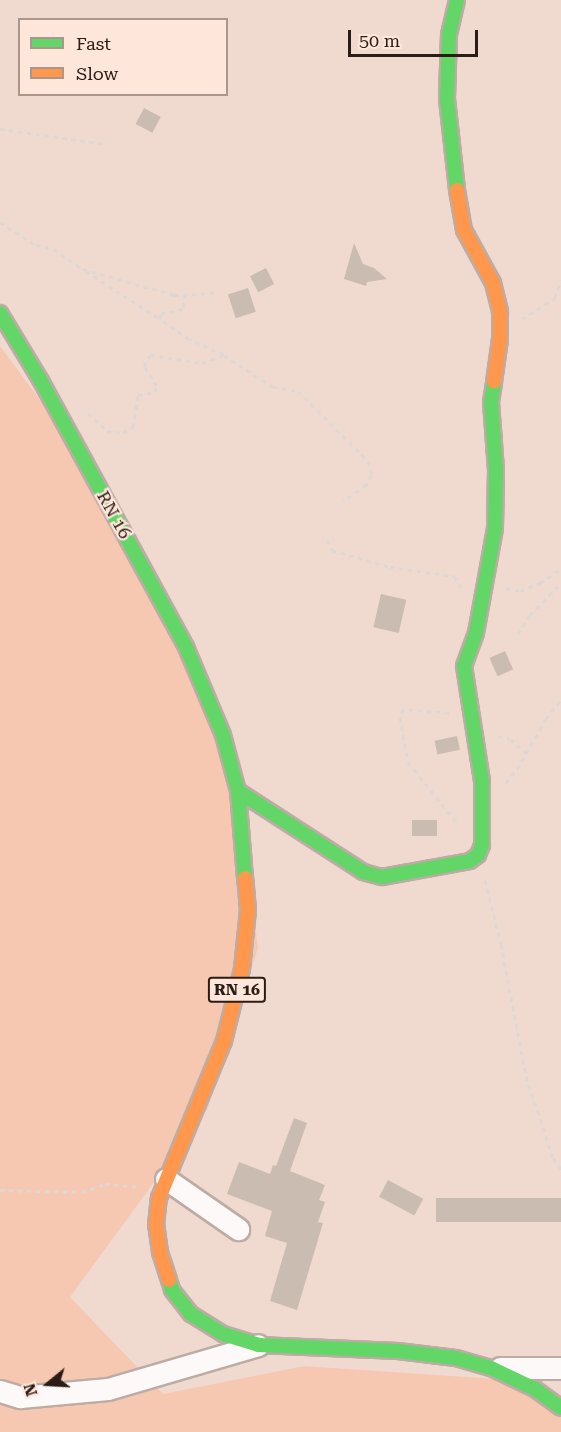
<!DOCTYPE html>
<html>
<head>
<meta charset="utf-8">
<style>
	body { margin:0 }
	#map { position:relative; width:561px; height:1432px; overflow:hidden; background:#f0dacf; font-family:"Roboto Serif",serif }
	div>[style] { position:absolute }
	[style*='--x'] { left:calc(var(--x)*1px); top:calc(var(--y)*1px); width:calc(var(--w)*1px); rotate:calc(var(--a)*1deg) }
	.green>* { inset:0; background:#f7c8b1 }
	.building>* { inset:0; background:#cbbcb1; transform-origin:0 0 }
	.path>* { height:3px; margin-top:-1.5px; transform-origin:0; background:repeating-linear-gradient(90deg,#dfd7d4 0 4.5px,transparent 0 9px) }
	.roads { filter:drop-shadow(2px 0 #bdaca4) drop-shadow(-2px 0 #bdaca4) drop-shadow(0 2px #bdaca4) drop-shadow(0 -2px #bdaca4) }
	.street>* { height:21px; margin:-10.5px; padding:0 10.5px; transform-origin:10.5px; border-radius:10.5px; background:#fdf9f8 }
	.fast>* { height:14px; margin:-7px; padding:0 7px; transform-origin:7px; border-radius:7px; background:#63d668 }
	.slow>* { height:14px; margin:-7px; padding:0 7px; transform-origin:7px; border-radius:7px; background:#ff974d }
	span { translate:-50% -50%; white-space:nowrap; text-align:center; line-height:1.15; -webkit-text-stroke:4.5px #fee6db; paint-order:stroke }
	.shield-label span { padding:2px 4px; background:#fee6db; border:2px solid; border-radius:4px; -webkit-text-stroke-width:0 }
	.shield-label { font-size:16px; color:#2b1d16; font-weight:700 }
	.street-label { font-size:18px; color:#2b1d16 }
	.legend { position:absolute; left:18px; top:18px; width:210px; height:78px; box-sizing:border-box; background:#fee6db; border:2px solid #aa968c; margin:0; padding:8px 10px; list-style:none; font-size:18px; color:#2b1d16 }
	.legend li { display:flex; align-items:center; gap:12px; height:30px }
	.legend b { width:30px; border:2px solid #aa968c }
	.north { position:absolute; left:18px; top:1354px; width:60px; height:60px; -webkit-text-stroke:4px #fee6db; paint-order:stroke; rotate:252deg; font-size:16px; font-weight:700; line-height:24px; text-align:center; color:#2b1d16 }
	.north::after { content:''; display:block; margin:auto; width:21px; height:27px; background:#2b1d16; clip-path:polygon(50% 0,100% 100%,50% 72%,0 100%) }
	.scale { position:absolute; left:348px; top:30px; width:130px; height:27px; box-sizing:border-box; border:3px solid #2b1d16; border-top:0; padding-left:8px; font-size:18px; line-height:21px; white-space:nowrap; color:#2b1d16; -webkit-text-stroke:4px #fee6db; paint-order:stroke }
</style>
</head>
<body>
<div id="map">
	<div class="green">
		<div style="clip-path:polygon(0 346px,118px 505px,233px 747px,258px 948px,207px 1110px,70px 1297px,163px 1394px,304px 1366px,541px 1382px,561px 1395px,561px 1432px,0 1432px)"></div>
	</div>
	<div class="building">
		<div style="left:144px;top:108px;width:19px;height:18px;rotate:28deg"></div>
		<div style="clip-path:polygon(354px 243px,363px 264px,374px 268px,387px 279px,367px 282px,366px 286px,344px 279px)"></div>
		<div style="left:266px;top:268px;width:18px;height:18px;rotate:63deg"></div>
		<div style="left:248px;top:288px;width:25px;height:21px;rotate:72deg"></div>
		<div style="left:381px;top:594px;width:26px;height:34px;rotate:13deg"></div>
		<div style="left:505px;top:651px;width:20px;height:17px;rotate:66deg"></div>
		<div style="left:457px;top:736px;width:14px;height:23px;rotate:78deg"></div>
		<div style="left:437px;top:820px;width:16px;height:25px;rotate:90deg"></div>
		<div style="clip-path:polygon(294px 1118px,307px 1123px,290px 1171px,325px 1185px,319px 1200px,325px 1202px,318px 1222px,323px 1223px,297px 1310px,270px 1301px,287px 1243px,265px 1236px,272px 1211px,227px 1194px,239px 1162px,270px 1174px,273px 1165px,276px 1166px)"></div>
		<div style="left:388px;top:1180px;width:40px;height:19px;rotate:28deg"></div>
		<div style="left:561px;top:1198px;width:24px;height:125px;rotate:90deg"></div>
	</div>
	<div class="path">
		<div style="--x:0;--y:129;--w:107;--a:8.1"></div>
		<div style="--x:0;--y:222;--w:43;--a:32.6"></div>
		<div style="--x:36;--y:245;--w:18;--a:13"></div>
		<div style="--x:54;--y:249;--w:35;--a:35"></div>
		<div style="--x:83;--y:269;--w:95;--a:15.9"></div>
		<div style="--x:174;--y:295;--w:40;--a:-2.9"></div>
		<div style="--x:86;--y:271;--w:88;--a:33"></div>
		<div style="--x:522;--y:319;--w:39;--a:-32"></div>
		<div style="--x:555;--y:298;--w:19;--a:-72"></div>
		<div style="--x:224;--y:355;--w:59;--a:33.1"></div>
		<div style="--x:273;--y:387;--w:25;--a:9"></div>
		<div style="--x:298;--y:391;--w:99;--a:45"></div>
		<div style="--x:368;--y:461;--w:15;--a:74"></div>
		<div style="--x:372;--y:475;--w:12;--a:121"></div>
		<div style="--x:366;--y:485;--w:28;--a:145"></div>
		<div style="--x:88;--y:413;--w:26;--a:43"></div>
		<div style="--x:107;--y:431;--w:16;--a:7"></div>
		<div style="--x:123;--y:433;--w:12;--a:-31"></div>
		<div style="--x:133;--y:427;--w:32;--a:-81"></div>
		<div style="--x:138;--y:395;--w:17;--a:-10"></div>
		<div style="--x:155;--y:392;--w:6;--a:-72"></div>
		<div style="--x:157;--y:386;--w:24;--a:-123"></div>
		<div style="--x:144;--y:366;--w:13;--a:-61"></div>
		<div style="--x:150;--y:355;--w:53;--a:8.7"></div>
		<div style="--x:202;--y:363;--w:23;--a:-20"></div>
		<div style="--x:224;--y:355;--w:38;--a:-155"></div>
		<div style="--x:189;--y:339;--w:35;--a:-145"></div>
		<div style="--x:160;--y:319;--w:6;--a:-81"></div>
		<div style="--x:161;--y:313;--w:18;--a:-6"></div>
		<div style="--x:179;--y:311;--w:6;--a:-45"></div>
		<div style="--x:183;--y:307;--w:13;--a:-81"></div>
		<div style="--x:327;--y:540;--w:11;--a:63"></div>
		<div style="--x:332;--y:550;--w:60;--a:16.3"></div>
		<div style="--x:390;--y:567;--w:65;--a:8"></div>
		<div style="--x:454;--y:576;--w:13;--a:58"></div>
		<div style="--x:506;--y:588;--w:14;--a:12"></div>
		<div style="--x:520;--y:591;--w:22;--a:-22"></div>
		<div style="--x:540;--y:583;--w:25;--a:-34"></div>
		<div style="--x:518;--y:634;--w:22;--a:-58"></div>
		<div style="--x:530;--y:615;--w:45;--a:-45.9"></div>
		<div style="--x:449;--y:713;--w:46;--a:-175"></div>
		<div style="--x:403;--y:709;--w:9;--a:111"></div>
		<div style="--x:400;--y:717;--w:46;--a:79.9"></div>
		<div style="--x:408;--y:762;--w:78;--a:51.2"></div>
		<div style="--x:498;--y:736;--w:12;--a:14"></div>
		<div style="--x:510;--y:739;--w:21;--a:41"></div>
		<div style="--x:506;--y:783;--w:18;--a:-52"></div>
		<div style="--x:517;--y:769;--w:58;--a:-59.9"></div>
		<div style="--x:546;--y:719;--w:24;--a:-52"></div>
		<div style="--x:485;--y:880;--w:66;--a:76"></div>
		<div style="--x:501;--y:944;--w:134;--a:79.3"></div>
		<div style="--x:526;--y:1076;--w:86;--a:71.8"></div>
		<div style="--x:553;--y:1158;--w:14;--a:54"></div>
		<div style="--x:0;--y:1190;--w:82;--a:1.4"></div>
		<div style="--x:82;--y:1192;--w:24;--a:-19"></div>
		<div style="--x:105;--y:1184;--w:33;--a:5"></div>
	</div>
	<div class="roads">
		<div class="street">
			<div style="--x:166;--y:1179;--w:88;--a:34.8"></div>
			<div style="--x:500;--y:1368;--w:61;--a:0"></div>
			<div style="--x:0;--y:1391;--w:21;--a:17"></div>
			<div style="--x:20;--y:1397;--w:88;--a:-5.2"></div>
			<div style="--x:108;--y:1389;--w:156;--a:-16.3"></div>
		</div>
		<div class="fast">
			<div style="--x:457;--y:0;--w:35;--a:103"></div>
			<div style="--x:449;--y:34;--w:65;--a:91.8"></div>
			<div style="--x:447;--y:99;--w:92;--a:83.7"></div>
			<div style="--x:0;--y:313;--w:79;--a:58.9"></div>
			<div style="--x:41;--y:381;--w:303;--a:61.4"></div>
			<div style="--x:186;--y:647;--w:95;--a:67.2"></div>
			<div style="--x:223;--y:735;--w:58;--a:75"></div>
			<div style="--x:238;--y:791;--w:87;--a:85.4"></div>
			<div style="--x:238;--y:791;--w:149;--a:32.9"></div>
			<div style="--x:363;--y:872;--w:20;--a:15"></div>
			<div style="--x:382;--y:877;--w:89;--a:-10.3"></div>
			<div style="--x:470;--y:861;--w:10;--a:-37"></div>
			<div style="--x:478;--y:855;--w:11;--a:-68"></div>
			<div style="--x:482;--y:845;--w:64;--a:-90"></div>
			<div style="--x:482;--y:781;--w:116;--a:-98.9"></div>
			<div style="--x:464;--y:666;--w:35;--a:-70"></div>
			<div style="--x:476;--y:633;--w:107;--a:-79.7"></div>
			<div style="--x:495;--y:528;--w:58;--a:-89"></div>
			<div style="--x:496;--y:470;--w:68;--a:-94.2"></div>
			<div style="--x:491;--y:402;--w:20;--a:-81"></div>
			<div style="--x:169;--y:1280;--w:10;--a:73"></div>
			<div style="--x:172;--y:1290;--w:31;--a:52"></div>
			<div style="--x:191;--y:1314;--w:38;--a:32"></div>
			<div style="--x:223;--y:1334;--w:37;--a:17"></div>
			<div style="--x:258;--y:1345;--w:140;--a:2.5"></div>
			<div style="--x:398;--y:1351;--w:58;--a:6.9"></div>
			<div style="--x:456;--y:1358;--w:36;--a:16"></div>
			<div style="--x:491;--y:1368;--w:49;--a:25.5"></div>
			<div style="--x:535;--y:1389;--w:32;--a:36"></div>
		</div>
		<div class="slow">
			<div style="--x:457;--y:190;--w:41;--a:80.1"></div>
			<div style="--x:464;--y:230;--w:60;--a:61.3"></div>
			<div style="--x:493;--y:283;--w:30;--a:76"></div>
			<div style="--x:500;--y:312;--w:27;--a:90"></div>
			<div style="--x:500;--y:339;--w:43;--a:97.9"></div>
			<div style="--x:169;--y:1280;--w:29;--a:-108"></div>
			<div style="--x:160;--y:1252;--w:27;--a:-98"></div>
			<div style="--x:156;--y:1225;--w:27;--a:-84"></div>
			<div style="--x:159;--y:1198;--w:170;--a:-67.5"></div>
			<div style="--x:224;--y:1041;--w:74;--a:-76"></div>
			<div style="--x:242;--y:969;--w:59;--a:-84.2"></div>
			<div style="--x:248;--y:910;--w:32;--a:-95"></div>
		</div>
	</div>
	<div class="shield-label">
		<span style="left:237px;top:990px">RN 16</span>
	</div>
	<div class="street-label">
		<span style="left:114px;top:515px;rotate:61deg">RN 16</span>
	</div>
	<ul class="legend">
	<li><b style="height:8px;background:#63d668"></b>Fast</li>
	<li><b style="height:8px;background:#ff974d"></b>Slow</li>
	</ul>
	<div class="north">N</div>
	<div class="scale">50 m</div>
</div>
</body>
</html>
